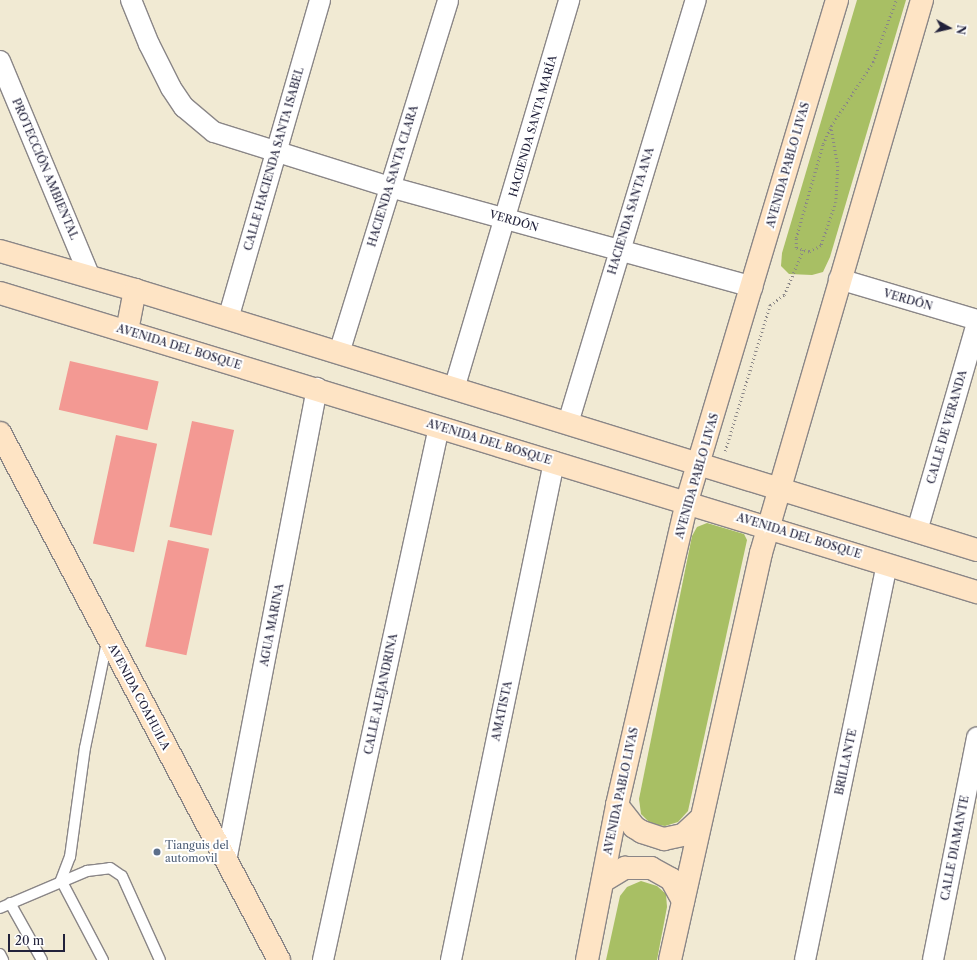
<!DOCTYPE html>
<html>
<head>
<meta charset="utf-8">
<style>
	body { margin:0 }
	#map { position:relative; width:977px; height:960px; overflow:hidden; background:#f1ead3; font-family:"Libre Caslon Text",serif }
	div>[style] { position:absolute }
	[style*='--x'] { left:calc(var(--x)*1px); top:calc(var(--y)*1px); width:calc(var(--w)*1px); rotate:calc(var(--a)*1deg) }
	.green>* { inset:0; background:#a8bf64 }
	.building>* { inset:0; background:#f39993; transform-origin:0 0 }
	.path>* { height:2.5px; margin-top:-1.25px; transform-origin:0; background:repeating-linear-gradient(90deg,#8a8687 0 1px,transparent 0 4px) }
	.roads { filter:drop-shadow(1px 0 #8a8687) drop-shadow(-1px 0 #8a8687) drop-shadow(0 1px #8a8687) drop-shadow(0 -1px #8a8687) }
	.lane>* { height:10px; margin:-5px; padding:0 5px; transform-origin:5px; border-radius:5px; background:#fff }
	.street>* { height:20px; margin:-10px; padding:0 10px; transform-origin:10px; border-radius:10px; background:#fff }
	.secondary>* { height:22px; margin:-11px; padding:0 11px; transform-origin:11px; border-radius:11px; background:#fee4c5 }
	.dots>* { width:11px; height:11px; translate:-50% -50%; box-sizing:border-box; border:2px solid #fff; border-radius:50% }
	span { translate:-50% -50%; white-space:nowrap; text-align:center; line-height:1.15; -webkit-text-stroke:4px #fff; paint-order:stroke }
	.street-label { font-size:11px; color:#22223b }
	.service-label { font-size:11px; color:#4e5e75 }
	.left { translate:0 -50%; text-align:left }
	.north { position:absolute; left:929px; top:8px; width:40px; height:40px; -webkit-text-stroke:3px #fff; paint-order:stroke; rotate:98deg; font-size:11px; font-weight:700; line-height:16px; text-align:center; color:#22223b }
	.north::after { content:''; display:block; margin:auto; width:14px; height:18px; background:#22223b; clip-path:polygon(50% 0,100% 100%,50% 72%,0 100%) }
	.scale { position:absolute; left:8px; top:934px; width:57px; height:18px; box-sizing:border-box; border:2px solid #22223b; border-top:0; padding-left:5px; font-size:12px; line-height:14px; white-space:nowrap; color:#22223b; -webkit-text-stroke:3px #fff; paint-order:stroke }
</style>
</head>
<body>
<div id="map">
	<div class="green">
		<div style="clip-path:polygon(857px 0,906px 0,830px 257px,823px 272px,812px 275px,789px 274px,781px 266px,782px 253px)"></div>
		<div style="clip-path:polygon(707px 523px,744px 534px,747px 540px,688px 811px,678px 822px,665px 826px,651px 824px,641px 814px,639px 799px,692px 536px,697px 527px)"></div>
		<div style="clip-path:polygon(641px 881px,657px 886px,666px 894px,667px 907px,657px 960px,606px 960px,620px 896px,627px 887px)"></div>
	</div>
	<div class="building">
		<div style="left:70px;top:361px;width:91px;height:50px;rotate:13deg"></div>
		<div style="left:192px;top:421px;width:43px;height:108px;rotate:12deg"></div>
		<div style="left:116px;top:435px;width:42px;height:111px;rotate:12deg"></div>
		<div style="left:168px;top:540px;width:42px;height:109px;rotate:12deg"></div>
	</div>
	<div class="path">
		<div style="--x:831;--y:126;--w:41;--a:80.1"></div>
		<div style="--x:838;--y:166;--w:36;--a:93"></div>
		<div style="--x:836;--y:202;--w:46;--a:108.8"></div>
		<div style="--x:821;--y:246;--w:13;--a:153"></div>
		<div style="--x:809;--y:252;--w:14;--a:-163"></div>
		<div style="--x:796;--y:248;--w:10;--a:-90"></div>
		<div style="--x:796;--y:238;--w:98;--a:-74"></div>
		<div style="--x:823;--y:144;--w:20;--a:-66"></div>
		<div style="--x:831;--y:126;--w:77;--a:-56.7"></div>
		<div style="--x:873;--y:62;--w:66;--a:-69.6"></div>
		<div style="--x:725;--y:451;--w:153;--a:-72.9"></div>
		<div style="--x:770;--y:305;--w:17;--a:-36"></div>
		<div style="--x:784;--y:295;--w:49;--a:-67.1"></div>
	</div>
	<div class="roads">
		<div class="lane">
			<div style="--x:10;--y:903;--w:65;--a:60.7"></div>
			<div style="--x:0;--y:908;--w:95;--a:-23"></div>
			<div style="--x:87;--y:871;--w:23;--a:-7"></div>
			<div style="--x:110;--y:868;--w:14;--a:34"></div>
			<div style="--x:122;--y:876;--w:92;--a:65.7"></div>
			<div style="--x:0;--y:954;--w:7;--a:63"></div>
			<div style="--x:103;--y:960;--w:90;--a:-117.7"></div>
			<div style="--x:61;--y:880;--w:25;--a:-69"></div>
			<div style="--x:70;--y:857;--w:110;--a:-82.2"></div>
			<div style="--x:85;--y:748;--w:108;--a:-78.3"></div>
		</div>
		<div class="street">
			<div style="--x:131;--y:0;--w:48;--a:67.8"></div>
			<div style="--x:149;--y:44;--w:49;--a:63.4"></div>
			<div style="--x:171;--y:88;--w:23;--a:56"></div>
			<div style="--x:184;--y:107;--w:39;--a:40"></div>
			<div style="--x:214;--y:132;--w:184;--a:17.4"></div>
			<div style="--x:390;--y:187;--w:376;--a:15.4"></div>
			<div style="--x:0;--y:61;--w:234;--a:67.4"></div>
			<div style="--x:839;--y:279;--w:144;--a:16.5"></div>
			<div style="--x:228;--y:319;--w:332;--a:-73.9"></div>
			<div style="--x:339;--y:353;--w:369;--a:-72.8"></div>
			<div style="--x:454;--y:389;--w:406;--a:-73.5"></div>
			<div style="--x:568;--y:423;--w:442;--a:-73.2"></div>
			<div style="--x:917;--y:531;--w:216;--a:-73.9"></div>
			<div style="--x:226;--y:861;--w:482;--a:-79.1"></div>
			<div style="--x:323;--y:960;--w:545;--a:-77.72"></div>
			<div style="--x:451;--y:960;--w:509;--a:-78.31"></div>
			<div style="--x:805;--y:960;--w:404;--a:-78.3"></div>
			<div style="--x:933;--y:960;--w:227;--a:-78.8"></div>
		</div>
		<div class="secondary">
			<div style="--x:0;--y:251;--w:141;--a:16.1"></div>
			<div style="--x:135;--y:290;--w:881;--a:17.16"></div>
			<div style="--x:0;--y:293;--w:1022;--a:17.02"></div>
			<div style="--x:127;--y:331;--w:42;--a:-79"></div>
			<div style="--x:0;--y:433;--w:596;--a:62.1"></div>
			<div style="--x:617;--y:805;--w:28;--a:52"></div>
			<div style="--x:634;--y:827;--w:9;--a:32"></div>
			<div style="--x:642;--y:832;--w:23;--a:18"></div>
			<div style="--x:664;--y:839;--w:19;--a:-12"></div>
			<div style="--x:683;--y:835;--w:25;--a:-43"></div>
			<div style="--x:603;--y:881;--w:26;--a:-31"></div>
			<div style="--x:625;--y:868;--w:26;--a:0"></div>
			<div style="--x:651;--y:868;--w:23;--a:29"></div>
			<div style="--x:671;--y:879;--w:25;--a:61"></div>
			<div style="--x:587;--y:960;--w:158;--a:-79"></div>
			<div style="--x:617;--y:805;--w:312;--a:-77"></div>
			<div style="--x:687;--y:501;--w:523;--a:-73.33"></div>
			<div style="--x:670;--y:960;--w:417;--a:-77.4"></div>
			<div style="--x:761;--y:553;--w:576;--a:-73.77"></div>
		</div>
	</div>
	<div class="dots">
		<div style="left:157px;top:852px;background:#5c6f8a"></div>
	</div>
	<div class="street-label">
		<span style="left:533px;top:126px;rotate:-74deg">HACIENDA SANTA MARÍA</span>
		<span style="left:274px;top:159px;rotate:-74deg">CALLE HACIENDA SANTA ISABEL</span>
		<span style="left:788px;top:165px;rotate:-74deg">AVENIDA PABLO LIVAS</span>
		<span style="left:45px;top:169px;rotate:67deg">PROTECCIÓN AMBIENTAL</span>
		<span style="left:393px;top:176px;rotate:-73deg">HACIENDA SANTA CLARA</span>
		<span style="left:631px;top:211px;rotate:-73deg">HACIENDA SANTA ANA</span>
		<span style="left:514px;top:221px;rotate:16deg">VERDÓN</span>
		<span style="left:908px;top:300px;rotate:16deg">VERDÓN</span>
		<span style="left:179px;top:347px;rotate:17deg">AVENIDA DEL BOSQUE</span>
		<span style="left:947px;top:427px;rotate:-74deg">CALLE DE VERANDA</span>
		<span style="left:489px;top:442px;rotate:17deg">AVENIDA DEL BOSQUE</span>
		<span style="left:697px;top:476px;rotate:-74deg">AVENIDA PABLO LIVAS</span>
		<span style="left:799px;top:536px;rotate:17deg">AVENIDA DEL BOSQUE</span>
		<span style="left:272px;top:625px;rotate:-79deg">AGUA MARINA</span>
		<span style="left:381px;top:694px;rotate:-78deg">CALLE ALEJANDRINA</span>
		<span style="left:139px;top:697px;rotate:62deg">AVENIDA COAHUILA</span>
		<span style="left:502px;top:711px;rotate:-78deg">AMATISTA</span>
		<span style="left:846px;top:762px;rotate:-78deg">BRILLANTE</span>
		<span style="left:621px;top:791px;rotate:-78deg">AVENIDA PABLO LIVAS</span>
		<span style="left:955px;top:848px;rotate:-79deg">CALLE DIAMANTE</span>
	</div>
	<div class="service-label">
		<span class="left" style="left:165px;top:852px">Tianguis del<br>automovil</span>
	</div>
	<div class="north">N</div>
	<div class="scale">20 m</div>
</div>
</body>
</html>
